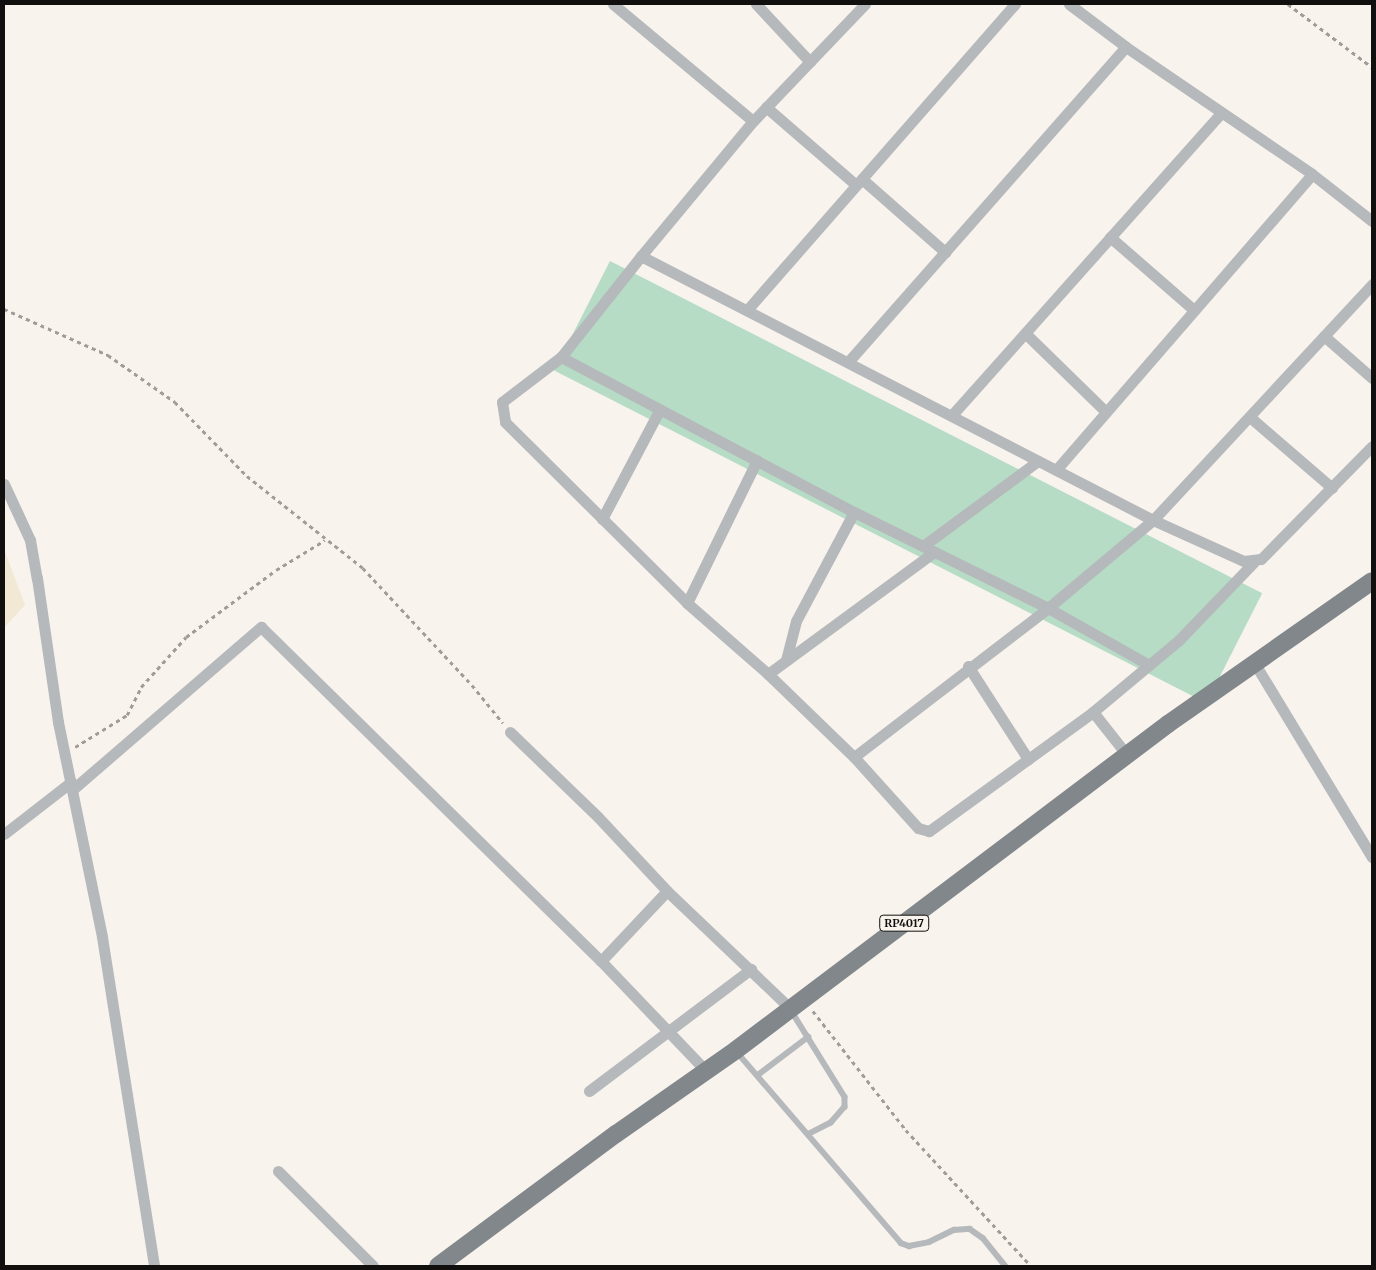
<!DOCTYPE html>
<html>
<head>
<meta charset="utf-8">
<style>
	body { margin:0 }
	#map { position:relative; width:1376px; height:1270px; overflow:hidden; background:#f8f3ed; font-family:Merriweather,serif }
	div>[style] { position:absolute }
	[style*='--x'] { left:calc(var(--x)*1px); top:calc(var(--y)*1px); width:calc(var(--w)*1px); rotate:calc(var(--a)*1deg) }
	.industrial>* { inset:0; background:#f2e9d4 }
	.green>* { inset:0; background:#b6dcc5; transform-origin:0 0 }
	.path>* { height:2.5px; margin-top:-1.25px; transform-origin:0; background:repeating-linear-gradient(90deg,#a09c98 0 4px,transparent 0 8px) }
	.service>* { height:5.5px; margin:-2.75px; padding:0 2.75px; transform-origin:2.75px; border-radius:2.75px; background:#b5b9bb }
	.minor>* { height:11px; margin:-5.5px; padding:0 5.5px; transform-origin:5.5px; border-radius:5.5px; background:#b5b9bb }
	.primary>* { height:18px; margin:-9px; padding:0 9px; transform-origin:9px; border-radius:9px; background:#81878b }
	span { translate:-50% -50%; white-space:nowrap; text-align:center; line-height:1.15; -webkit-text-stroke:4px #f8f3ed; paint-order:stroke }
	.shield-label span { padding:1px 4px; background:#f8f3ed; border:1px solid; border-radius:4px; -webkit-text-stroke-width:0 }
	.shield-label { font-size:11px; color:#12100e; font-weight:700 }
	.frame { position:absolute; inset:0; border:5px solid #12100e; pointer-events:none }
</style>
</head>
<body>
<div id="map">
	<div class="industrial">
		<div style="clip-path:polygon(4px 549px,25px 605px,4px 628px)"></div>
	</div>
	<div class="green">
		<div style="left:610px;top:261px;width:732px;height:123px;rotate:27deg"></div>
	</div>
	<div class="path">
		<div style="--x:1288;--y:4;--w:105;--a:36.9"></div>
		<div style="--x:4;--y:309;--w:114;--a:23.9"></div>
		<div style="--x:108;--y:355;--w:82;--a:35"></div>
		<div style="--x:175;--y:402;--w:103;--a:45.8"></div>
		<div style="--x:247;--y:476;--w:148;--a:38.4"></div>
		<div style="--x:363;--y:568;--w:160;--a:47"></div>
		<div style="--x:472;--y:685;--w:49;--a:50.8"></div>
		<div style="--x:75;--y:747;--w:61;--a:-31.6"></div>
		<div style="--x:127;--y:715;--w:31;--a:-63"></div>
		<div style="--x:141;--y:687;--w:67;--a:-48"></div>
		<div style="--x:186;--y:637;--w:112;--a:-36.7"></div>
		<div style="--x:276;--y:570;--w:57;--a:-31.5"></div>
		<div style="--x:813;--y:1011;--w:151;--a:52"></div>
		<div style="--x:906;--y:1130;--w:185;--a:47.4"></div>
	</div>
	<div class="service">
		<div style="--x:791;--y:1010;--w:102;--a:58.2"></div>
		<div style="--x:845;--y:1097;--w:10;--a:90"></div>
		<div style="--x:845;--y:1107;--w:21;--a:131"></div>
		<div style="--x:831;--y:1123;--w:25;--a:153"></div>
		<div style="--x:737;--y:1052;--w:252;--a:49.3"></div>
		<div style="--x:901;--y:1243;--w:9;--a:21"></div>
		<div style="--x:909;--y:1246;--w:20;--a:-11"></div>
		<div style="--x:929;--y:1242;--w:28;--a:-26"></div>
		<div style="--x:954;--y:1230;--w:16;--a:-4"></div>
		<div style="--x:970;--y:1229;--w:16;--a:35"></div>
		<div style="--x:983;--y:1238;--w:36;--a:51"></div>
		<div style="--x:758;--y:1075;--w:63;--a:-37.2"></div>
	</div>
	<div class="minor">
		<div style="--x:613;--y:4;--w:182;--a:39.9"></div>
		<div style="--x:756;--y:4;--w:79;--a:47"></div>
		<div style="--x:865;--y:4;--w:162;--a:133.7"></div>
		<div style="--x:753;--y:121;--w:175;--a:129.7"></div>
		<div style="--x:641;--y:256;--w:576;--a:27.28"></div>
		<div style="--x:1153;--y:520;--w:100;--a:24.3"></div>
		<div style="--x:1244;--y:561;--w:17;--a:-7"></div>
		<div style="--x:1261;--y:559;--w:158;--a:-45.5"></div>
		<div style="--x:1069;--y:4;--w:71;--a:37"></div>
		<div style="--x:1126;--y:47;--w:225;--a:34.3"></div>
		<div style="--x:1312;--y:174;--w:76;--a:38.1"></div>
		<div style="--x:766;--y:107;--w:119;--a:40.9"></div>
		<div style="--x:862;--y:179;--w:111;--a:41.3"></div>
		<div style="--x:1110;--y:237;--w:111;--a:41"></div>
		<div style="--x:641;--y:256;--w:129;--a:128.4"></div>
		<div style="--x:561;--y:357;--w:331;--a:27.9"></div>
		<div style="--x:854;--y:512;--w:216;--a:26.3"></div>
		<div style="--x:1048;--y:608;--w:116;--a:29.4"></div>
		<div style="--x:747;--y:310;--w:407;--a:-48.8"></div>
		<div style="--x:1025;--y:333;--w:113;--a:44.3"></div>
		<div style="--x:1324;--y:336;--w:64;--a:41.2"></div>
		<div style="--x:561;--y:357;--w:74;--a:142.7"></div>
		<div style="--x:502;--y:402;--w:20;--a:81"></div>
		<div style="--x:505;--y:422;--w:257;--a:44.8"></div>
		<div style="--x:687;--y:603;--w:108;--a:41.2"></div>
		<div style="--x:768;--y:674;--w:120;--a:44"></div>
		<div style="--x:848;--y:362;--w:420;--a:-48.6"></div>
		<div style="--x:952;--y:415;--w:404;--a:-48.3"></div>
		<div style="--x:1251;--y:418;--w:107;--a:40.8"></div>
		<div style="--x:1056;--y:470;--w:391;--a:-49.1"></div>
		<div style="--x:4;--y:484;--w:62;--a:65.1"></div>
		<div style="--x:30;--y:540;--w:39;--a:80"></div>
		<div style="--x:37;--y:578;--w:146;--a:81.7"></div>
		<div style="--x:58;--y:722;--w:219;--a:78.4"></div>
		<div style="--x:102;--y:937;--w:333;--a:81"></div>
		<div style="--x:602;--y:519;--w:122;--a:-62.2"></div>
		<div style="--x:923;--y:546;--w:143;--a:-36.5"></div>
		<div style="--x:1253;--y:563;--w:107;--a:133.9"></div>
		<div style="--x:1179;--y:640;--w:112;--a:140.1"></div>
		<div style="--x:1093;--y:712;--w:203;--a:144"></div>
		<div style="--x:929;--y:831;--w:11;--a:-165"></div>
		<div style="--x:918;--y:828;--w:96;--a:-132"></div>
		<div style="--x:854;--y:757;--w:245;--a:-37.5"></div>
		<div style="--x:1048;--y:608;--w:137;--a:-40"></div>
		<div style="--x:1153;--y:520;--w:322;--a:-47.1"></div>
		<div style="--x:687;--y:603;--w:159;--a:-63.9"></div>
		<div style="--x:786;--y:660;--w:40;--a:-75.6"></div>
		<div style="--x:796;--y:621;--w:123;--a:-62"></div>
		<div style="--x:1255;--y:664;--w:226;--a:58.8"></div>
		<div style="--x:968;--y:666;--w:111;--a:57.2"></div>
		<div style="--x:768;--y:674;--w:206;--a:-36.3"></div>
		<div style="--x:1093;--y:712;--w:55;--a:51.7"></div>
		<div style="--x:510;--y:732;--w:122;--a:44"></div>
		<div style="--x:598;--y:817;--w:101;--a:47"></div>
		<div style="--x:667;--y:891;--w:171;--a:43.6"></div>
		<div style="--x:72;--y:790;--w:250;--a:-40.8"></div>
		<div style="--x:261;--y:627;--w:477;--a:44.5"></div>
		<div style="--x:601;--y:961;--w:153;--a:46.3"></div>
		<div style="--x:4;--y:834;--w:85;--a:-37.8"></div>
		<div style="--x:601;--y:961;--w:96;--a:-46.7"></div>
		<div style="--x:589;--y:1091;--w:203;--a:-37"></div>
		<div style="--x:278;--y:1171;--w:134;--a:45"></div>
	</div>
	<div class="primary">
		<div style="--x:438;--y:1266;--w:222;--a:-36.6"></div>
		<div style="--x:616;--y:1134;--w:146;--a:-35"></div>
		<div style="--x:736;--y:1050;--w:541;--a:-37.04"></div>
		<div style="--x:1168;--y:724;--w:249;--a:-35"></div>
	</div>
	<div class="shield-label">
		<span style="left:904px;top:923px">RP4017</span>
	</div>
	<div class="frame"></div>
</div>
</body>
</html>
